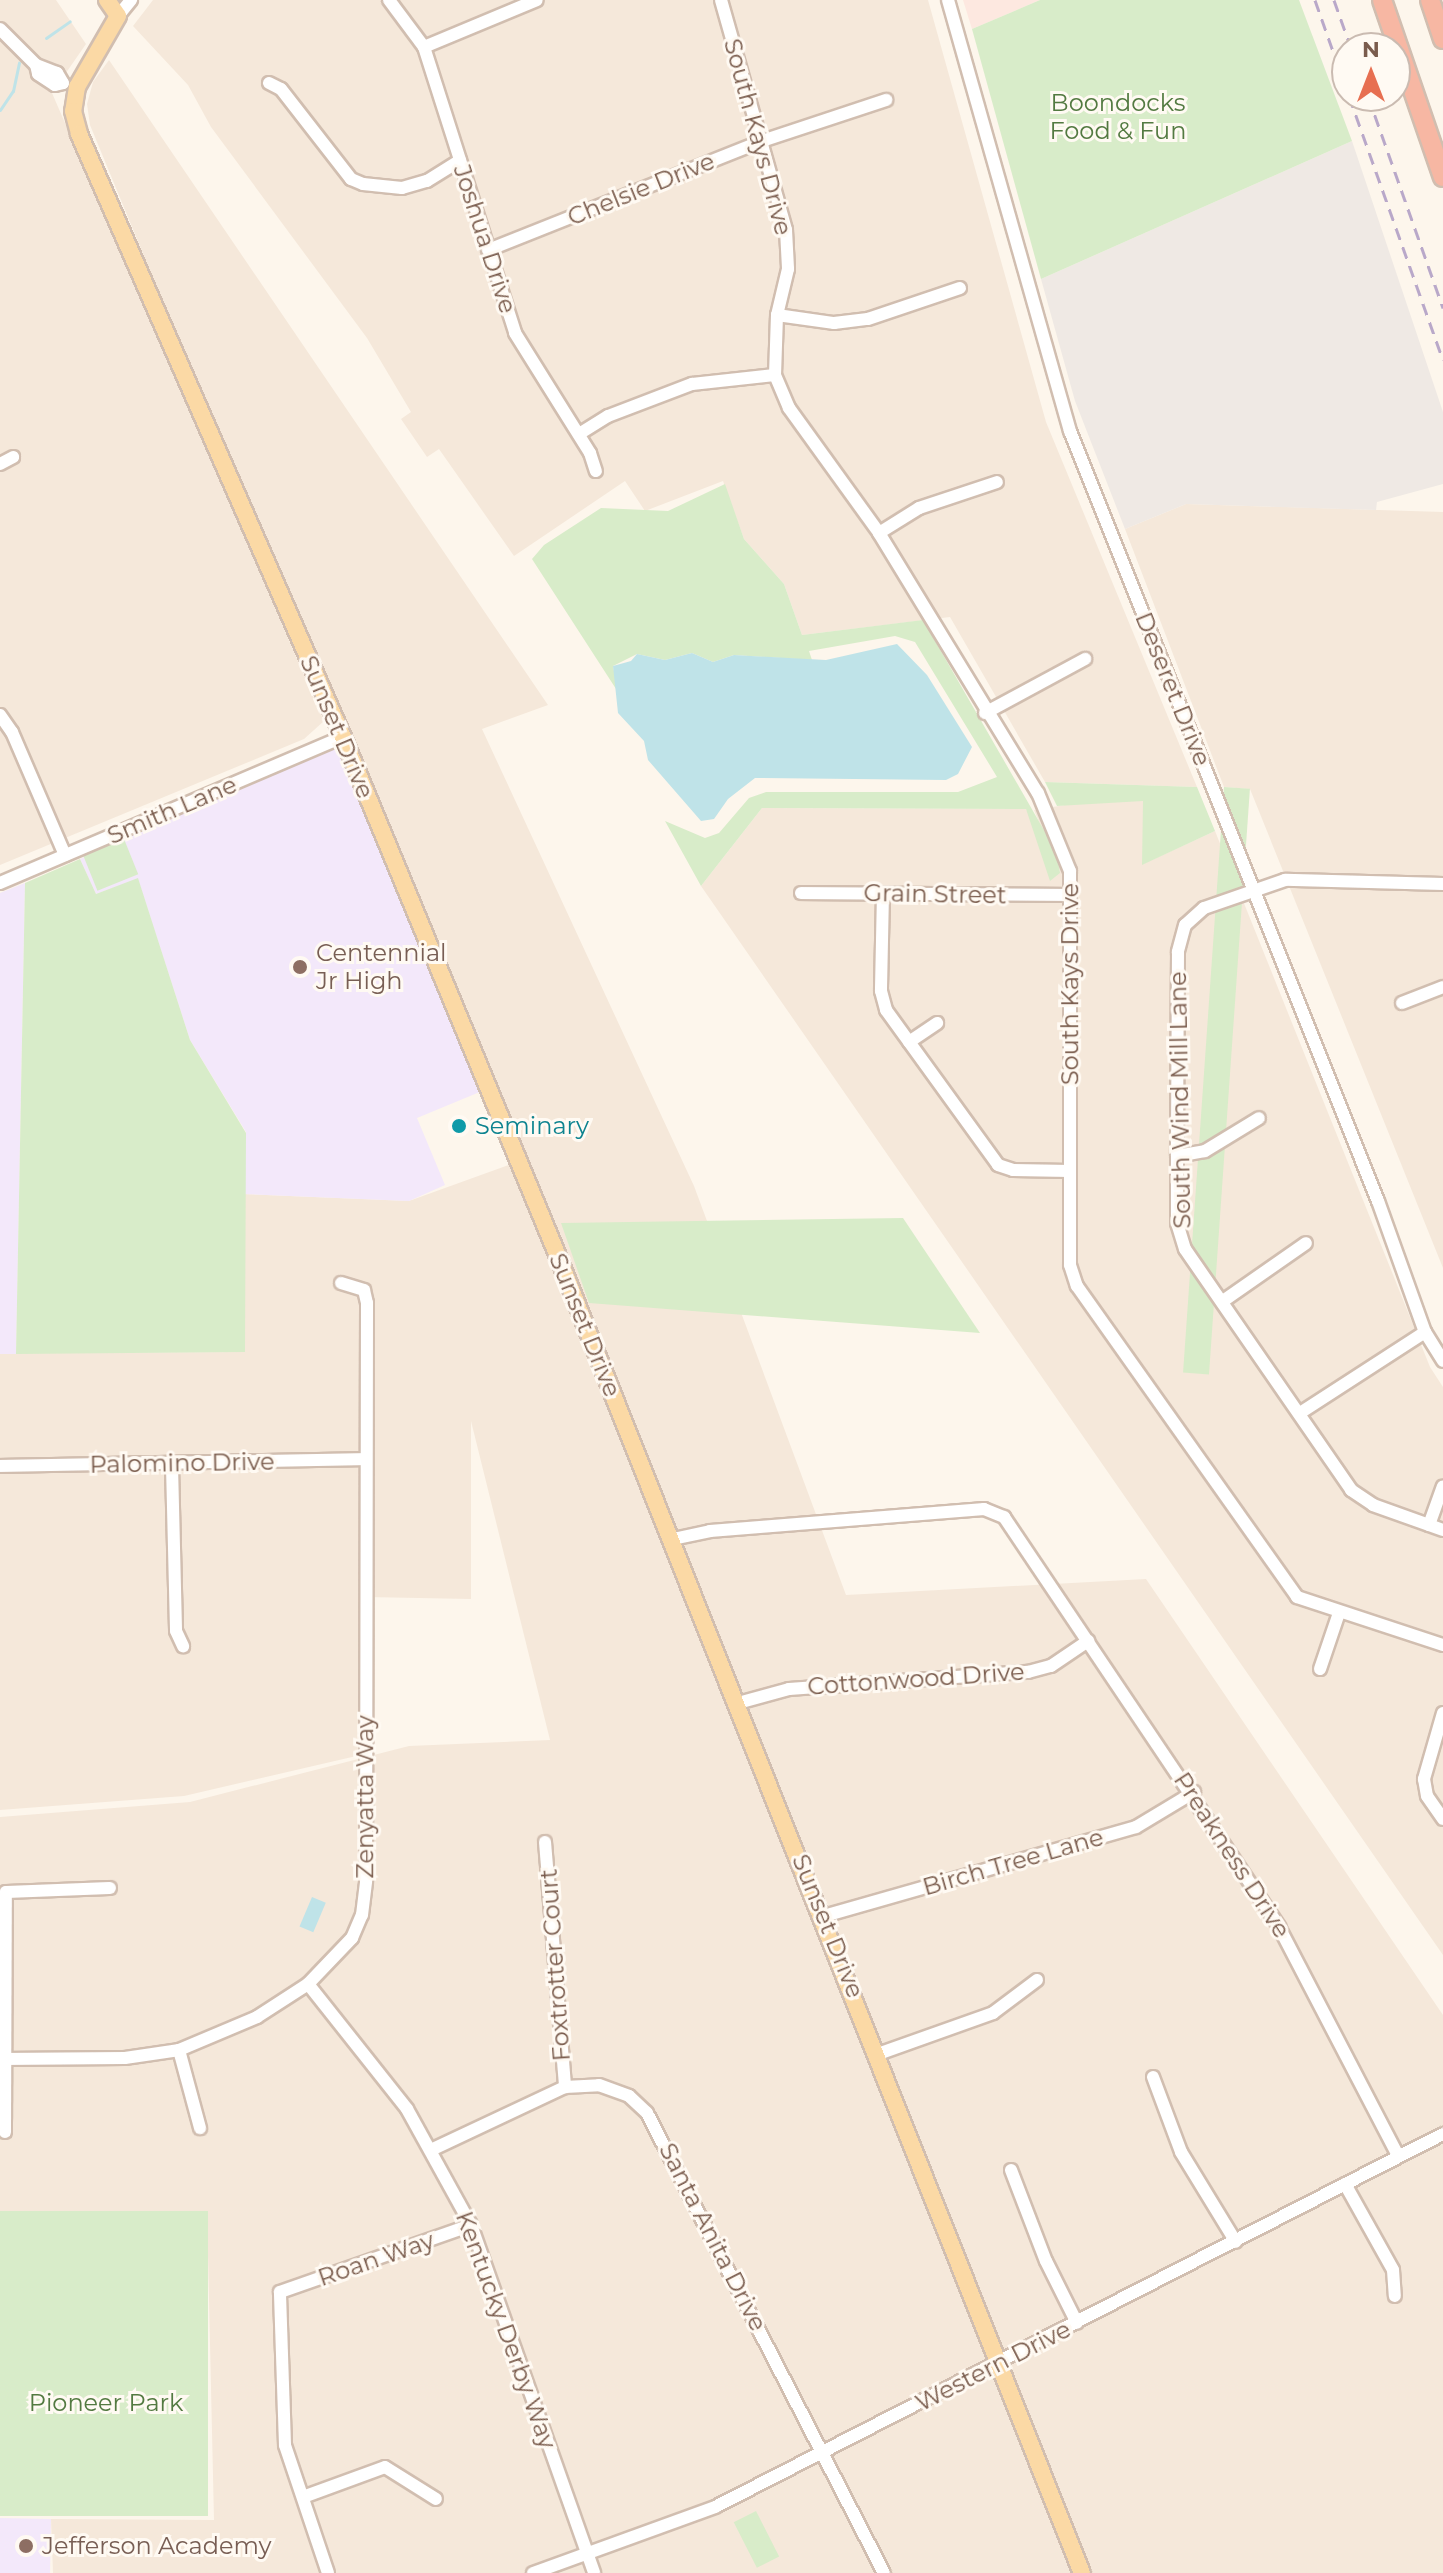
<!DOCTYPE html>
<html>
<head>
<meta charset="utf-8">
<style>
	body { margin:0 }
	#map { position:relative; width:1443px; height:2573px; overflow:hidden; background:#fdf6ec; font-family:Montserrat,sans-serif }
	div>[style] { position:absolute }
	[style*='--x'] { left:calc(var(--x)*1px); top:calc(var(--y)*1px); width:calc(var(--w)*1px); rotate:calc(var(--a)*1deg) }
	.residential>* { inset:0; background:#f5e8da }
	.commercial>* { inset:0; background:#fde8e0 }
	.industrial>* { inset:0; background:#efe9e4 }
	.education>* { inset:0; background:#f3e8fa; transform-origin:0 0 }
	.green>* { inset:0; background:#d8ecc9; transform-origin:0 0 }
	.water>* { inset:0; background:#bfe3e8; transform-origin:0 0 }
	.stream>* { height:3px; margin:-1.5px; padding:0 1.5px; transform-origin:1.5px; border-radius:1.5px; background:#bfe3e8 }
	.roads { filter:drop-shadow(2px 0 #d1beb0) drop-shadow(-2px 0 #d1beb0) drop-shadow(0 2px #d1beb0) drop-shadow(0 -2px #d1beb0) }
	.minor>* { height:12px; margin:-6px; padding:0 6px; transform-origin:6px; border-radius:6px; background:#fff }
	.major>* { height:16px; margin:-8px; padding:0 8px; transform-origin:8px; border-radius:8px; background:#fbd9a5 }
	.highway>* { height:18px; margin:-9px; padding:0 9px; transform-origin:9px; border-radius:9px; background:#f7b7a3 }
	.rail>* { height:3px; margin-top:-1.5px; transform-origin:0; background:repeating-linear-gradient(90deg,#b9a8c9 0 12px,transparent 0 20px) }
	.dots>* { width:22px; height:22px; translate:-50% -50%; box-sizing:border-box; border:4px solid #fffaf3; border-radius:50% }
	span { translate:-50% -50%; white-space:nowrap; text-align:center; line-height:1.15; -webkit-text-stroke:6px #fffaf3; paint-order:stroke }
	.park-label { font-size:24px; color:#537a41 }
	.street-label { font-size:24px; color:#7a5c4d }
	.education-label { font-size:24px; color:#785e54 }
	.left { translate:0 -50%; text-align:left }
	.culture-label { font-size:24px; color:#0d838f }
	.north { position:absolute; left:1331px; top:32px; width:80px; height:80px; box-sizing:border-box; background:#fffaf3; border:2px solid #cabbb1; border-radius:50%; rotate:0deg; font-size:22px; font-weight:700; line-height:32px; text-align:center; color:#7a5c4d }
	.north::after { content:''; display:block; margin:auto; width:28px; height:36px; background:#e76f51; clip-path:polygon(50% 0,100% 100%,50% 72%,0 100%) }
</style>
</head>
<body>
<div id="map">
	<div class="residential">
		<div style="clip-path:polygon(0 0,56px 0,86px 44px,52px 93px,324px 721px,304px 739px,0 865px)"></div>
		<div style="clip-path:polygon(153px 0,928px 0,1046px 422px,1197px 787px,1045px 782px,950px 617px,802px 635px,784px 584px,744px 539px,723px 481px,645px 511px,625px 481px,514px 556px,439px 449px,427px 457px,401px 419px,411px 412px,367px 338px,211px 127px,188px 85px,133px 26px)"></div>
		<div style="clip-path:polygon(109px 60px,548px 705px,482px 729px,694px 1186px,846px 1595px,1146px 1579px,1443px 2015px,1443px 2573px,53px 2573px,51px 2519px,214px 2520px,207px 2211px,0 2211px,0 1817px,190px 1802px,409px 1746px,550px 1740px,471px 1421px,471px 1599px,366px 1597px,365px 1754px,184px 1796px,0 1810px,0 1353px,244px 1352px,242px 1194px,409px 1201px,517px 1162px,90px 125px,87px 104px,93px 82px)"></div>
		<div style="clip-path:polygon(1186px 504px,1443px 512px,1443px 1268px,1250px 789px,1224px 787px,1125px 529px)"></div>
		<div style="clip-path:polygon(1090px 801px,1143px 801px,1143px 864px,1215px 831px,1430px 1367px,1443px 1387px,1443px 1955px,701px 886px,762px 808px,1026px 809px,1060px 872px,1034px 810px)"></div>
	</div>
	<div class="commercial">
		<div style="clip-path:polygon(963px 0,1040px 0,972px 29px)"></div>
	</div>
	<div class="industrial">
		<div style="clip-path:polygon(1352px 141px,1443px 412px,1443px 484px,1377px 502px,1376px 510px,1186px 504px,1125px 529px,1075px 401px,1041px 279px)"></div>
	</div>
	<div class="education">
		<div style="clip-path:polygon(336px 743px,487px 1089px,417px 1118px,445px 1185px,409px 1201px,242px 1194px,246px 1132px,190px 1040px,138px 879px,96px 894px,80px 859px)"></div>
		<div style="clip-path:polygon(25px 883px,16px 1354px,0 1354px,0 893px)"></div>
		<div style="left:0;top:2518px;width:51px;height:55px;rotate:1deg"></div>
	</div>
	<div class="green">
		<div style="clip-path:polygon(1040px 0,1299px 0,1352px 141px,1041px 279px,972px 29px)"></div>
		<div style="clip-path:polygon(725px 484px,744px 539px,784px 584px,802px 635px,923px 620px,1056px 851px,1060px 873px,1050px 881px,1026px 809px,762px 808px,701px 886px,665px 821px,705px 838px,719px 833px,749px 798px,766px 792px,958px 792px,997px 777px,915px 642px,895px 636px,809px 651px,812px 660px,734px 655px,713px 662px,692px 653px,665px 660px,637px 654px,613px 666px,618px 692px,532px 559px,544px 545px,601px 508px,668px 511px)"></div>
		<div style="clip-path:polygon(1045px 782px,1197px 787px,1215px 831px,1142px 865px,1143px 801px,1057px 806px)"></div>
		<div style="left:1224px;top:787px;width:26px;height:587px;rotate:4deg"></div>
		<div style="left:124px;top:839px;width:38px;height:44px;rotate:68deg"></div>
		<div style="clip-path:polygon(80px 859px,96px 894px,138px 878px,190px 1040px,246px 1133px,245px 1352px,16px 1354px,25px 883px)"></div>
		<div style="clip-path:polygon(903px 1218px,980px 1333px,589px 1303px,561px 1223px)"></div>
		<div style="left:0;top:2211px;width:208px;height:305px"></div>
		<div style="left:756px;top:2511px;width:51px;height:25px;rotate:63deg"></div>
	</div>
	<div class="water">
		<div style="clip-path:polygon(897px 644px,927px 675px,972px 747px,958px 774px,946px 780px,755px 778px,728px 799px,714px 819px,701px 821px,648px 760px,644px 741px,618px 713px,613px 666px,631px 661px,637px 654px,665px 660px,692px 653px,713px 662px,734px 655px,826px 660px)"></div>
		<div style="left:312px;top:1897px;width:15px;height:32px;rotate:23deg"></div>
	</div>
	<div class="stream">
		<div style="--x:46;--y:38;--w:29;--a:-35"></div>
		<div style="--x:0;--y:110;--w:23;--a:-56"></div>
		<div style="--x:13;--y:91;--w:29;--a:-78"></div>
	</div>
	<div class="roads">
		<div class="minor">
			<div style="--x:389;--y:0;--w:59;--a:53.3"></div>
			<div style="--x:424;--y:47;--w:300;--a:72.3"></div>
			<div style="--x:515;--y:333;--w:142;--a:58"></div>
			<div style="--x:590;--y:453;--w:19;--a:72"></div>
			<div style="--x:721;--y:0;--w:239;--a:74.2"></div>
			<div style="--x:786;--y:230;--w:39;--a:87"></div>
			<div style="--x:788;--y:269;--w:47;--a:103.4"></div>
			<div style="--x:777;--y:315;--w:60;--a:91.9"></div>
			<div style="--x:775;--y:375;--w:36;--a:67"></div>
			<div style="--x:789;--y:408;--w:154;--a:54.2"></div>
			<div style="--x:879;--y:533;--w:305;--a:58.6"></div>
			<div style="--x:1038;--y:793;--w:84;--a:67.7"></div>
			<div style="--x:1070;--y:871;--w:394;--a:90"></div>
			<div style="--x:1070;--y:1265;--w:22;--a:72"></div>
			<div style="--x:1077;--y:1286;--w:381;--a:54.7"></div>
			<div style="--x:1297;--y:1597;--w:154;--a:18.2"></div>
			<div style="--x:948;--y:0;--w:448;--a:74.2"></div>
			<div style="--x:1070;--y:431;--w:829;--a:68.2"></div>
			<div style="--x:1378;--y:1201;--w:139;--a:70.3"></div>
			<div style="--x:1425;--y:1332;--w:34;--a:58"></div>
			<div style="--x:118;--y:16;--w:21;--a:-51"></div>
			<div style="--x:0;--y:29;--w:51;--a:45"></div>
			<div style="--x:36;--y:65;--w:9;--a:77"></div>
			<div style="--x:38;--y:74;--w:20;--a:33"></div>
			<div style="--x:55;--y:85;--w:8;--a:-14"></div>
			<div style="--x:63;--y:83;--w:12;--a:-121"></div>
			<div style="--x:57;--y:73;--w:22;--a:-159"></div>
			<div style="--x:424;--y:47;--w:122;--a:-22.6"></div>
			<div style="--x:269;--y:83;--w:13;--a:27"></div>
			<div style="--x:281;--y:89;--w:114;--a:52.1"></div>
			<div style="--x:351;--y:179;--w:13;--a:23"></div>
			<div style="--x:363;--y:184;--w:39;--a:6"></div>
			<div style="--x:402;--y:188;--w:26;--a:-16"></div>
			<div style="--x:427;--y:181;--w:39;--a:-32"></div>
			<div style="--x:488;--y:250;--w:295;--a:-21.7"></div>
			<div style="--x:762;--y:141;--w:131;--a:-18.3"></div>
			<div style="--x:777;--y:315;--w:58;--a:8"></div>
			<div style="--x:834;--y:323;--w:34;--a:-7"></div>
			<div style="--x:868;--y:319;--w:97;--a:-18.6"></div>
			<div style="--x:579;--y:434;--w:34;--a:-32"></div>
			<div style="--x:608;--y:416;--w:90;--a:-20.9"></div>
			<div style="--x:692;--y:384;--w:83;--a:-6.2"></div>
			<div style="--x:0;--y:464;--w:15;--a:-28"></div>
			<div style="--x:879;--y:533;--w:47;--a:-32"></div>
			<div style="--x:919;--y:508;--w:82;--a:-18.4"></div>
			<div style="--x:985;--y:713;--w:114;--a:-28.4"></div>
			<div style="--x:0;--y:715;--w:21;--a:55"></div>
			<div style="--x:12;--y:732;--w:134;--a:66.7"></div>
			<div style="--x:0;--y:883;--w:373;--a:-23.1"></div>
			<div style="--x:1443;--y:884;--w:158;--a:-178.5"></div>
			<div style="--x:1285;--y:880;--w:86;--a:160.9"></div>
			<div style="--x:1204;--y:908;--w:25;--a:138"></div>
			<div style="--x:1185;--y:925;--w:28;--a:105"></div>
			<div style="--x:1178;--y:952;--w:204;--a:90.3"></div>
			<div style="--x:1177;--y:1156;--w:67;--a:90"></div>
			<div style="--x:1177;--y:1223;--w:27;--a:73"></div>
			<div style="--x:1185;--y:1249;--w:293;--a:55.4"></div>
			<div style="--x:1351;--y:1490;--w:27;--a:34"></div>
			<div style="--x:1373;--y:1505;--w:74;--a:19.7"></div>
			<div style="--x:801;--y:893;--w:269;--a:0.4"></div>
			<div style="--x:883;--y:893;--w:98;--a:91.2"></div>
			<div style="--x:881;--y:991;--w:20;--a:75"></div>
			<div style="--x:886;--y:1010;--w:191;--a:54.1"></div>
			<div style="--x:998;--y:1165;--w:16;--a:18"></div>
			<div style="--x:1013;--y:1170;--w:57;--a:1"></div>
			<div style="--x:1402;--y:1003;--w:44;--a:-21.3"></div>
			<div style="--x:909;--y:1042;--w:34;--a:-34"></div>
			<div style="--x:1177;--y:1156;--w:28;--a:-10"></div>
			<div style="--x:1205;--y:1151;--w:63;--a:-31.4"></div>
			<div style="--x:1223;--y:1301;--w:101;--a:-34.9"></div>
			<div style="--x:1300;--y:1413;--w:149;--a:-32.9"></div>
			<div style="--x:0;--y:1466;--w:364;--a:-1.1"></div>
			<div style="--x:172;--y:1466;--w:165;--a:88.6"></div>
			<div style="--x:176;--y:1631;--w:17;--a:65"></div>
			<div style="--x:1429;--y:1525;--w:41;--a:-70.3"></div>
			<div style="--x:673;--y:1539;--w:38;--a:-12"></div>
			<div style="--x:710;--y:1531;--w:275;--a:-4.6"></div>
			<div style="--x:984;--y:1509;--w:22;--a:22"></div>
			<div style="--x:1004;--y:1517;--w:494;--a:56.1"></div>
			<div style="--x:1279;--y:1927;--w:258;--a:62.5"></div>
			<div style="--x:1320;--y:1669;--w:59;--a:-71.3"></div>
			<div style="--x:738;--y:1703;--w:53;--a:-15.4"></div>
			<div style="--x:789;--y:1689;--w:240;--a:-4.1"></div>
			<div style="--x:1028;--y:1672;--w:24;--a:-15"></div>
			<div style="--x:1051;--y:1666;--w:45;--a:-34"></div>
			<div style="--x:1443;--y:1713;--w:69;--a:106.1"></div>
			<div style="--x:1424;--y:1779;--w:17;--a:80"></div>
			<div style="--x:1427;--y:1796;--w:28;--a:55"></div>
			<div style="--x:545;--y:1842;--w:246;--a:85.3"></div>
			<div style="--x:824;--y:1916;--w:324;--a:-15.9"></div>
			<div style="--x:1136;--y:1827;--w:68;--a:-31.1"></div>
			<div style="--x:308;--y:1984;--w:159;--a:51.6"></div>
			<div style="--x:407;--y:2109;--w:132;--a:61.1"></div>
			<div style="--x:471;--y:2225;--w:369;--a:70.5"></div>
			<div style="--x:179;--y:2050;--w:81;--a:74.9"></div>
			<div style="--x:878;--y:2054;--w:122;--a:-19.6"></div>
			<div style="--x:993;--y:2013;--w:55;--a:-36.9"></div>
			<div style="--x:0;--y:2059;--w:125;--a:-0.5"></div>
			<div style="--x:125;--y:2058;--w:55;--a:-8.4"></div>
			<div style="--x:179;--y:2050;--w:85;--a:-22.9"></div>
			<div style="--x:257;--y:2017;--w:61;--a:-32.9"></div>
			<div style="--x:308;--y:1984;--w:64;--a:-46.3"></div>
			<div style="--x:352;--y:1938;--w:25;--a:-67"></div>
			<div style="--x:362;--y:1915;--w:34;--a:-83"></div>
			<div style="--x:366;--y:1881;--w:578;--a:-89.9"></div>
			<div style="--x:367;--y:1303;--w:13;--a:-103"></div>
			<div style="--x:364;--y:1290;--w:24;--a:-163"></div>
			<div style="--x:1153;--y:2077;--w:80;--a:69.5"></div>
			<div style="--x:1181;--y:2152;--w:105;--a:58.6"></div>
			<div style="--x:5;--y:2132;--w:240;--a:-89.8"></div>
			<div style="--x:6;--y:1892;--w:104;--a:-2.2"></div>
			<div style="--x:433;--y:2149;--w:146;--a:-25.2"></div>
			<div style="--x:565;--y:2087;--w:34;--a:-3"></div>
			<div style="--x:599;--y:2085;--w:32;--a:20"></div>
			<div style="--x:629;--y:2096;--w:25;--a:43"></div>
			<div style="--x:647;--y:2113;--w:517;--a:62.74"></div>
			<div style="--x:1011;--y:2170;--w:97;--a:69"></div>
			<div style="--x:1046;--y:2261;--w:69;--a:63.4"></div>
			<div style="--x:1345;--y:2184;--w:98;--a:60.8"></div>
			<div style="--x:1393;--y:2270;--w:26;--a:86"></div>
			<div style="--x:303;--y:2497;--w:87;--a:-20.1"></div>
			<div style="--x:385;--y:2467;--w:60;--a:32.1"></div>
			<div style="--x:328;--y:2573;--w:135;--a:-108.6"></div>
			<div style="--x:285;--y:2445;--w:153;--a:-91.9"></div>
			<div style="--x:280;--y:2292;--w:202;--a:-19.3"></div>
			<div style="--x:533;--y:2573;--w:194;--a:-19.9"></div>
			<div style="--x:715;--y:2507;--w:818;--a:-27.13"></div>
		</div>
		<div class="major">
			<div style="--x:107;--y:0;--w:19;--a:55"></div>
			<div style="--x:118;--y:16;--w:82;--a:120"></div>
			<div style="--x:77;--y:87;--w:24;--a:99"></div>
			<div style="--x:73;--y:111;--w:24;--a:75"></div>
			<div style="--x:79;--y:134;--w:658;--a:66.36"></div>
			<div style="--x:343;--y:737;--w:560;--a:67.51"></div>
			<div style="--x:557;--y:1254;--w:1420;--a:68.3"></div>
		</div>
		<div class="highway">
			<div style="--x:1382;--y:0;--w:187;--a:71"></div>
			<div style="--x:1430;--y:0;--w:41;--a:71.6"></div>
		</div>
	</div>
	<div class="rail">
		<div style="--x:1315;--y:0;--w:96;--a:70.6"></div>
		<div style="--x:1334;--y:0;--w:51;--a:70.5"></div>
		<div style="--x:1349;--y:96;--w:280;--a:70.4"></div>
		<div style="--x:1368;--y:96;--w:225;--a:70.5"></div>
	</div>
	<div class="dots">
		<div style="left:300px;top:967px;background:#8d6e63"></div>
		<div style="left:459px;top:1126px;background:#0f9aa8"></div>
		<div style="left:26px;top:2546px;background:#8d6e63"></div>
	</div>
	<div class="park-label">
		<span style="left:1118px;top:117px">Boondocks<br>Food &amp; Fun</span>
		<span style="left:106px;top:2403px">Pioneer Park</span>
	</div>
	<div class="street-label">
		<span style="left:758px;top:137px;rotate:75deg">South Kays Drive</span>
		<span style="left:641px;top:189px;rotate:-22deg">Chelsie Drive</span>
		<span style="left:485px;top:239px;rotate:72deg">Joshua Drive</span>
		<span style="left:1173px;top:689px;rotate:68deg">Deseret Drive</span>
		<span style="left:337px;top:727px;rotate:67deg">Sunset Drive</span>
		<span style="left:172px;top:810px;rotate:-23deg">Smith Lane</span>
		<span style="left:935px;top:894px;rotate:1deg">Grain Street</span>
		<span style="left:1070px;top:984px;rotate:-90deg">South Kays Drive</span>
		<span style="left:1180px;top:1100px;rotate:-91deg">South Wind Mill Lane</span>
		<span style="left:585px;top:1325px;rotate:68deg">Sunset Drive</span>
		<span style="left:182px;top:1463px;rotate:-1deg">Palomino Drive</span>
		<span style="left:916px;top:1679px;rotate:-4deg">Cottonwood Drive</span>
		<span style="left:365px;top:1797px;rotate:-90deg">Zenyatta Way</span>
		<span style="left:1232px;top:1855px;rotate:57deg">Preakness Drive</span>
		<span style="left:1013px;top:1862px;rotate:-16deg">Birch Tree Lane</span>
		<span style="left:828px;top:1926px;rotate:68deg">Sunset Drive</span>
		<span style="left:555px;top:1965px;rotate:-94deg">Foxtrotter Court</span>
		<span style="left:713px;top:2237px;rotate:63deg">Santa Anita Drive</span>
		<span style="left:376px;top:2259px;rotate:-19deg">Roan Way</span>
		<span style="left:506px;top:2330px;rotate:70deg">Kentucky Derby Way</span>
		<span style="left:993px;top:2366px;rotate:-27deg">Western Drive</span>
	</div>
	<div class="education-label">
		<span class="left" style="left:316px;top:967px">Centennial<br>Jr High</span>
		<span class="left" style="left:42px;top:2546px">Jefferson Academy</span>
	</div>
	<div class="culture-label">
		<span class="left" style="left:475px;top:1126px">Seminary</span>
	</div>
	<div class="north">N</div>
</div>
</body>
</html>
